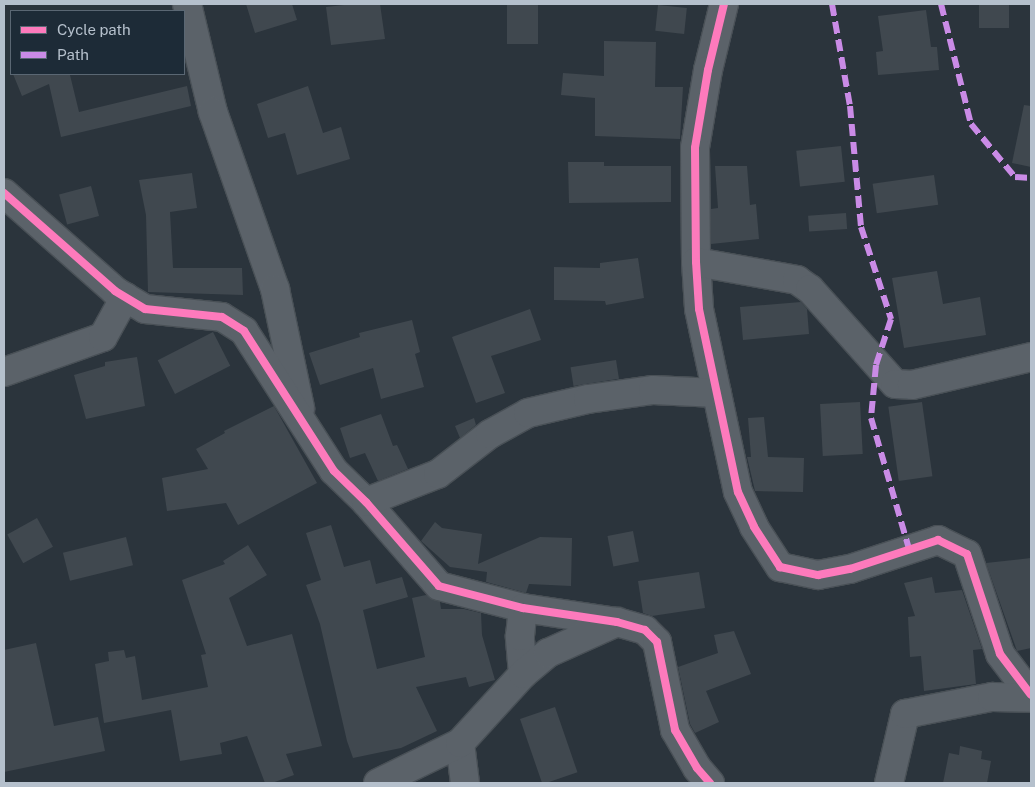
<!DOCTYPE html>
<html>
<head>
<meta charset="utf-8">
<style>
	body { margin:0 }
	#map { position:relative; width:1035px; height:787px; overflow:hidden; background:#2b343c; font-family:"Public Sans",sans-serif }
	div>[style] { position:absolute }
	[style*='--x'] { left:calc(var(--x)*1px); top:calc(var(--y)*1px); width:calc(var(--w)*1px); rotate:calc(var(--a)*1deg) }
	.building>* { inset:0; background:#40484f; transform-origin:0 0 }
	.roads { filter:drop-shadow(1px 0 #495056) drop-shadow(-1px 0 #495056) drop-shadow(0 1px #495056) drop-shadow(0 -1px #495056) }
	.minor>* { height:28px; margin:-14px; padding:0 14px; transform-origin:14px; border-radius:14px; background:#5b6269 }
	.quiet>* { height:6px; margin-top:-3px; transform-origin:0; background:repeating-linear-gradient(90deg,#ca8be6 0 12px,transparent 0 18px) }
	.cycleway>* { height:8px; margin:-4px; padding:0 4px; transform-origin:4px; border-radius:4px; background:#fd7abc }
	span { translate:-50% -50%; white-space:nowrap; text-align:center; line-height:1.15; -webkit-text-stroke:5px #1d2b37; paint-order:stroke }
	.frame { position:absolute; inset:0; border:5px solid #b5c0cc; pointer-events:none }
	.legend { position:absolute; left:10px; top:10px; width:175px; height:65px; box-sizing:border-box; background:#1d2b37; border:1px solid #5a6773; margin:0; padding:6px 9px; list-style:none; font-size:15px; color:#b5c0cc }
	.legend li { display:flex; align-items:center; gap:10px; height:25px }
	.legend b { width:25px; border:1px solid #5a6773 }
</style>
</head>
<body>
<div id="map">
	<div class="building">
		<div style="clip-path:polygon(246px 4px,292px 4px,297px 20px,255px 33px)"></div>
		<div style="clip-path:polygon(353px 4px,380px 4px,385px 39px,331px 45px,326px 7px)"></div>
		<div style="left:507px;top:4px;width:31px;height:40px"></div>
		<div style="left:979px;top:4px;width:30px;height:24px"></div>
		<div style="left:658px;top:5px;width:29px;height:26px;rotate:6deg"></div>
		<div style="clip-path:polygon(926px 10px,931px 47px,937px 47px,939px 70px,878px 75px,876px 52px,883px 51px,878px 16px)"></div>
		<div style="clip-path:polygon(604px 41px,656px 42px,655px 87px,683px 87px,680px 139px,595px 136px,595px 98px,561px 95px,563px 73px,604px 76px)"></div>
		<div style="clip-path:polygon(13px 74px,74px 74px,70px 75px,79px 112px,187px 86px,191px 106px,61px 137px,49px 84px,22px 96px)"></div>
		<div style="clip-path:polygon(308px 86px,323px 133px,341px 127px,350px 159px,297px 175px,285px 133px,268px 138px,257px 104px)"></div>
		<div style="clip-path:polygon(1024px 105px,1031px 106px,1031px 167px,1012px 163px)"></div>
		<div style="left:841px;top:146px;width:36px;height:45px;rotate:84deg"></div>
		<div style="clip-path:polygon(568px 162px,604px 162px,604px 166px,671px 166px,671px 202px,569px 203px)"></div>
		<div style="clip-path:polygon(715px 166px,747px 166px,750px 205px,756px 204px,759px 239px,711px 244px,711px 209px,718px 208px)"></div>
		<div style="clip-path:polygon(192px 173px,197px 208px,170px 212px,173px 268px,242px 268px,243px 295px,148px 292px,146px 215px,139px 180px)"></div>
		<div style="left:934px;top:175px;width:30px;height:62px;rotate:82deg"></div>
		<div style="left:91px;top:186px;width:31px;height:33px;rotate:75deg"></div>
		<div style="left:846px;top:213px;width:16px;height:38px;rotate:86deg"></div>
		<div style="clip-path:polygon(638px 258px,644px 298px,606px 305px,605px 301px,554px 300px,554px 267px,600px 268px,600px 263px)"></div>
		<div style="clip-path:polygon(937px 271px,943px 304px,980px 297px,986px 335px,904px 348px,892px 278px)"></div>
		<div style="clip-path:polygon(801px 302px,807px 309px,809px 334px,743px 340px,740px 307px)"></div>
		<div style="clip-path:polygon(530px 309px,541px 340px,491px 356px,505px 393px,476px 403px,452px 337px)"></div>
		<div style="clip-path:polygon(412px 320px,420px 352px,415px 354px,424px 387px,381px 399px,373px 368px,320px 385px,309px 353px,360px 337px,359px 333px)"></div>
		<div style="left:213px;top:332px;width:38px;height:62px;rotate:63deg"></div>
		<div style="clip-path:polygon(137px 357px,145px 406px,86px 419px,74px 375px,105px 366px,105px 362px)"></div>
		<div style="left:616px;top:360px;width:19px;height:46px;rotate:81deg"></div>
		<div style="left:860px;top:402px;width:52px;height:40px;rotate:87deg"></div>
		<div style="left:922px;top:402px;width:75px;height:34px;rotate:82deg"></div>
		<div style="clip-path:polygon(274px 406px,317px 483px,238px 525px,226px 503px,167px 511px,162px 478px,208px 469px,196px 449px,225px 433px,224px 431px)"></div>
		<div style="clip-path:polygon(381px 414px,393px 446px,397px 445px,408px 469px,378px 481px,365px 453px,350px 458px,340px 428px)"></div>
		<div style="clip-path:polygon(764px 417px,768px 457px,804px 458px,803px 492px,755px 491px,747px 457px,751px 457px,748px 418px)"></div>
		<div style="clip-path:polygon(474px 418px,476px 425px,460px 438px,455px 426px)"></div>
		<div style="left:37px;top:518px;width:33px;height:34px;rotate:61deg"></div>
		<div style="clip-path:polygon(435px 522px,442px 528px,482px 534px,478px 564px,540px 537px,572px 538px,571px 586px,529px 584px,526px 593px,486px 582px,487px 572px,450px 567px,421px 541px)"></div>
		<div style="clip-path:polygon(331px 525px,344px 567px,370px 560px,376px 584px,402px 577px,408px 597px,363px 610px,377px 669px,425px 657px,412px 598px,426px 595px,440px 602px,441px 609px,464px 609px,481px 613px,482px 635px,495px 680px,469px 687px,466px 677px,416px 687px,437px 731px,401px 748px,353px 758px,347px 741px,320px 624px,306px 585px,321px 580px,306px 533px)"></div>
		<div style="left:633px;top:531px;width:31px;height:26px;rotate:79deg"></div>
		<div style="left:126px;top:537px;width:29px;height:65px;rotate:76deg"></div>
		<div style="clip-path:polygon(248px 545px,267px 575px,229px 598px,247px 646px,292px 634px,322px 746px,286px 754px,294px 775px,272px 783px,265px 783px,247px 736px,220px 743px,222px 754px,180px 761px,171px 710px,104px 723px,95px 664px,109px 661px,108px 652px,124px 650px,126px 658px,135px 656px,142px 700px,208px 687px,201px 655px,206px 654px,182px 580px,225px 564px,223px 561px)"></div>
		<div style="clip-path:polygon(1031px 558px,1031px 648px,1017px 651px,986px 563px)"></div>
		<div style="clip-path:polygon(699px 572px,705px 608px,652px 616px,643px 613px,638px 581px)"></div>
		<div style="clip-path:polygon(932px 577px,935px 593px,962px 590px,982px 649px,973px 650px,976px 684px,924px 691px,921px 656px,910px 657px,908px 617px,915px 616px,904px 583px)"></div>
		<div style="clip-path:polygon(734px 631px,751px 674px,706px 691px,719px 722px,695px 733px,690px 724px,678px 667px,718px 653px,714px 635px)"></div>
		<div style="clip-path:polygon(36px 643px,54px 726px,98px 717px,105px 751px,4px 772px,4px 650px)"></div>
		<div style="left:555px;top:707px;width:69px;height:37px;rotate:71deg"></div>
		<div style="clip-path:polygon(960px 746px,982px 751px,981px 759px,991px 761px,987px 783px,943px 783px,949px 753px,959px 755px)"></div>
	</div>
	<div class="roads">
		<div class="minor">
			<div style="--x:187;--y:4;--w:111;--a:76.5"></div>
			<div style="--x:213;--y:112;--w:188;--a:70.7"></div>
			<div style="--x:275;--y:289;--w:122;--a:78.1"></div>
			<div style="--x:724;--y:4;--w:68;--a:103.6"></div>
			<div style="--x:708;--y:70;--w:79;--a:99.5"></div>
			<div style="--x:695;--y:148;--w:114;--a:89.5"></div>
			<div style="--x:696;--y:262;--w:47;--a:86.3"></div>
			<div style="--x:699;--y:309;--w:187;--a:78"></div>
			<div style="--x:738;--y:492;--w:38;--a:65"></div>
			<div style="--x:754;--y:527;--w:48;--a:57"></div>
			<div style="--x:780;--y:567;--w:39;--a:12"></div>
			<div style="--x:818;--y:575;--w:33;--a:-11"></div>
			<div style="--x:850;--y:569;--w:93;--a:-18.2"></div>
			<div style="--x:938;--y:540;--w:32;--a:26"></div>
			<div style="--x:967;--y:554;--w:105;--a:71.7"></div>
			<div style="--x:1000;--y:654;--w:51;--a:52.9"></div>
			<div style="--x:4;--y:193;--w:148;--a:41.4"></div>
			<div style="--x:115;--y:291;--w:35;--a:31"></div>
			<div style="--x:145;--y:309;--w:77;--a:5.9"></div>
			<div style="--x:222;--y:317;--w:26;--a:32"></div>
			<div style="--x:244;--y:331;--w:166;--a:57.3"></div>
			<div style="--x:334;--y:471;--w:45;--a:44.1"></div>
			<div style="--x:366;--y:502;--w:111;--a:49"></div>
			<div style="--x:439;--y:586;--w:87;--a:14.7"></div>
			<div style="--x:523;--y:608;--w:95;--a:8.5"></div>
			<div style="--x:617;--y:622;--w:29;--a:16"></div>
			<div style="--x:645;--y:630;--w:17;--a:45"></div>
			<div style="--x:657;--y:642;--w:90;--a:78.4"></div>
			<div style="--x:675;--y:730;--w:44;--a:59.9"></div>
			<div style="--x:697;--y:768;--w:20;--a:49"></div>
			<div style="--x:696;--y:262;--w:103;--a:10.1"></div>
			<div style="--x:797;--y:280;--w:16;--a:35"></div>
			<div style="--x:810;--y:289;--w:127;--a:48.2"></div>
			<div style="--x:895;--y:384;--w:17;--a:3"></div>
			<div style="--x:912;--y:385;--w:122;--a:-13.2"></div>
			<div style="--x:4;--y:372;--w:105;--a:-19.5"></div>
			<div style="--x:103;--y:337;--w:46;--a:-61.2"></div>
			<div style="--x:366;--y:502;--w:77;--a:-21.3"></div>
			<div style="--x:438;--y:474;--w:66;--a:-37.6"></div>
			<div style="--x:490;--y:434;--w:43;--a:-28.9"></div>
			<div style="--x:528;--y:413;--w:62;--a:-13.1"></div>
			<div style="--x:588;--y:399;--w:66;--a:-7.9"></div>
			<div style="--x:653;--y:390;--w:64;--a:2.7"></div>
			<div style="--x:523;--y:674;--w:38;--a:-95"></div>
			<div style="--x:520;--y:636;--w:28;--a:-84"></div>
			<div style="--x:460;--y:743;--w:40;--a:82.9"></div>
			<div style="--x:378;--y:783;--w:91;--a:-26"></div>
			<div style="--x:460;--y:743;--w:93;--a:-47.6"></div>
			<div style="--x:523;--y:674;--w:33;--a:-40"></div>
			<div style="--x:548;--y:653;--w:76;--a:-24.2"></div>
			<div style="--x:889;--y:783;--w:71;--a:-76.9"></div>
			<div style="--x:905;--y:714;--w:89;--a:-11.1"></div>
			<div style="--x:992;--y:697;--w:39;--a:1"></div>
		</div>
	</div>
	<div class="quiet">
		<div style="--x:832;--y:4;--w:104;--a:80"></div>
		<div style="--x:850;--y:106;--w:121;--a:84.8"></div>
		<div style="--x:861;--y:227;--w:97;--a:71.9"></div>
		<div style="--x:891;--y:319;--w:48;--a:108.1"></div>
		<div style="--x:876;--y:365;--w:53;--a:95.4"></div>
		<div style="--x:871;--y:418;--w:136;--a:73.8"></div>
		<div style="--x:941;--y:4;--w:124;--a:76"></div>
		<div style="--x:971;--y:124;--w:69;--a:50.3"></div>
		<div style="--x:1015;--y:177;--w:16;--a:4"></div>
	</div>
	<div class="cycleway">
		<div style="--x:724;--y:4;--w:68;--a:103.6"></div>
		<div style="--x:708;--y:70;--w:79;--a:99.5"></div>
		<div style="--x:695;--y:148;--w:114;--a:89.5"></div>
		<div style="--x:696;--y:262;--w:47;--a:86.3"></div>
		<div style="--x:699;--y:309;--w:187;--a:78"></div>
		<div style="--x:738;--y:492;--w:38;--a:65"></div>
		<div style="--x:754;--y:527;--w:48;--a:57"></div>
		<div style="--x:780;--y:567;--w:39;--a:12"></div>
		<div style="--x:818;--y:575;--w:33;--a:-11"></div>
		<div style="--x:850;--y:569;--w:93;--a:-18.2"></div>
		<div style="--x:938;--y:540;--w:32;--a:26"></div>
		<div style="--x:967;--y:554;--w:105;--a:71.7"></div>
		<div style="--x:1000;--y:654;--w:51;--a:52.9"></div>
		<div style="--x:4;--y:193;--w:148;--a:41.4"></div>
		<div style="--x:115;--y:291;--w:35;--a:31"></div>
		<div style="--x:145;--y:309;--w:77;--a:5.9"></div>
		<div style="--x:222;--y:317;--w:26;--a:32"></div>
		<div style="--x:244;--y:331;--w:166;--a:57.3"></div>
		<div style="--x:334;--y:471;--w:45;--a:44.1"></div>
		<div style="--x:366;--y:502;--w:111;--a:49"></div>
		<div style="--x:439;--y:586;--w:87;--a:14.7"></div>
		<div style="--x:523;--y:608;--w:95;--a:8.5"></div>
		<div style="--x:617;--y:622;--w:29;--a:16"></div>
		<div style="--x:645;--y:630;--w:17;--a:45"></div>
		<div style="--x:657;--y:642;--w:90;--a:78.4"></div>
		<div style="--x:675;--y:730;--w:44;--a:59.9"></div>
		<div style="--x:697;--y:768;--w:20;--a:49"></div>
	</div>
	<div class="frame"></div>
	<ul class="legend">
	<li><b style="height:6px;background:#fd7abc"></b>Cycle path</li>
	<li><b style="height:6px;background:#ca8be6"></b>Path</li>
	</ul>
</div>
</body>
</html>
